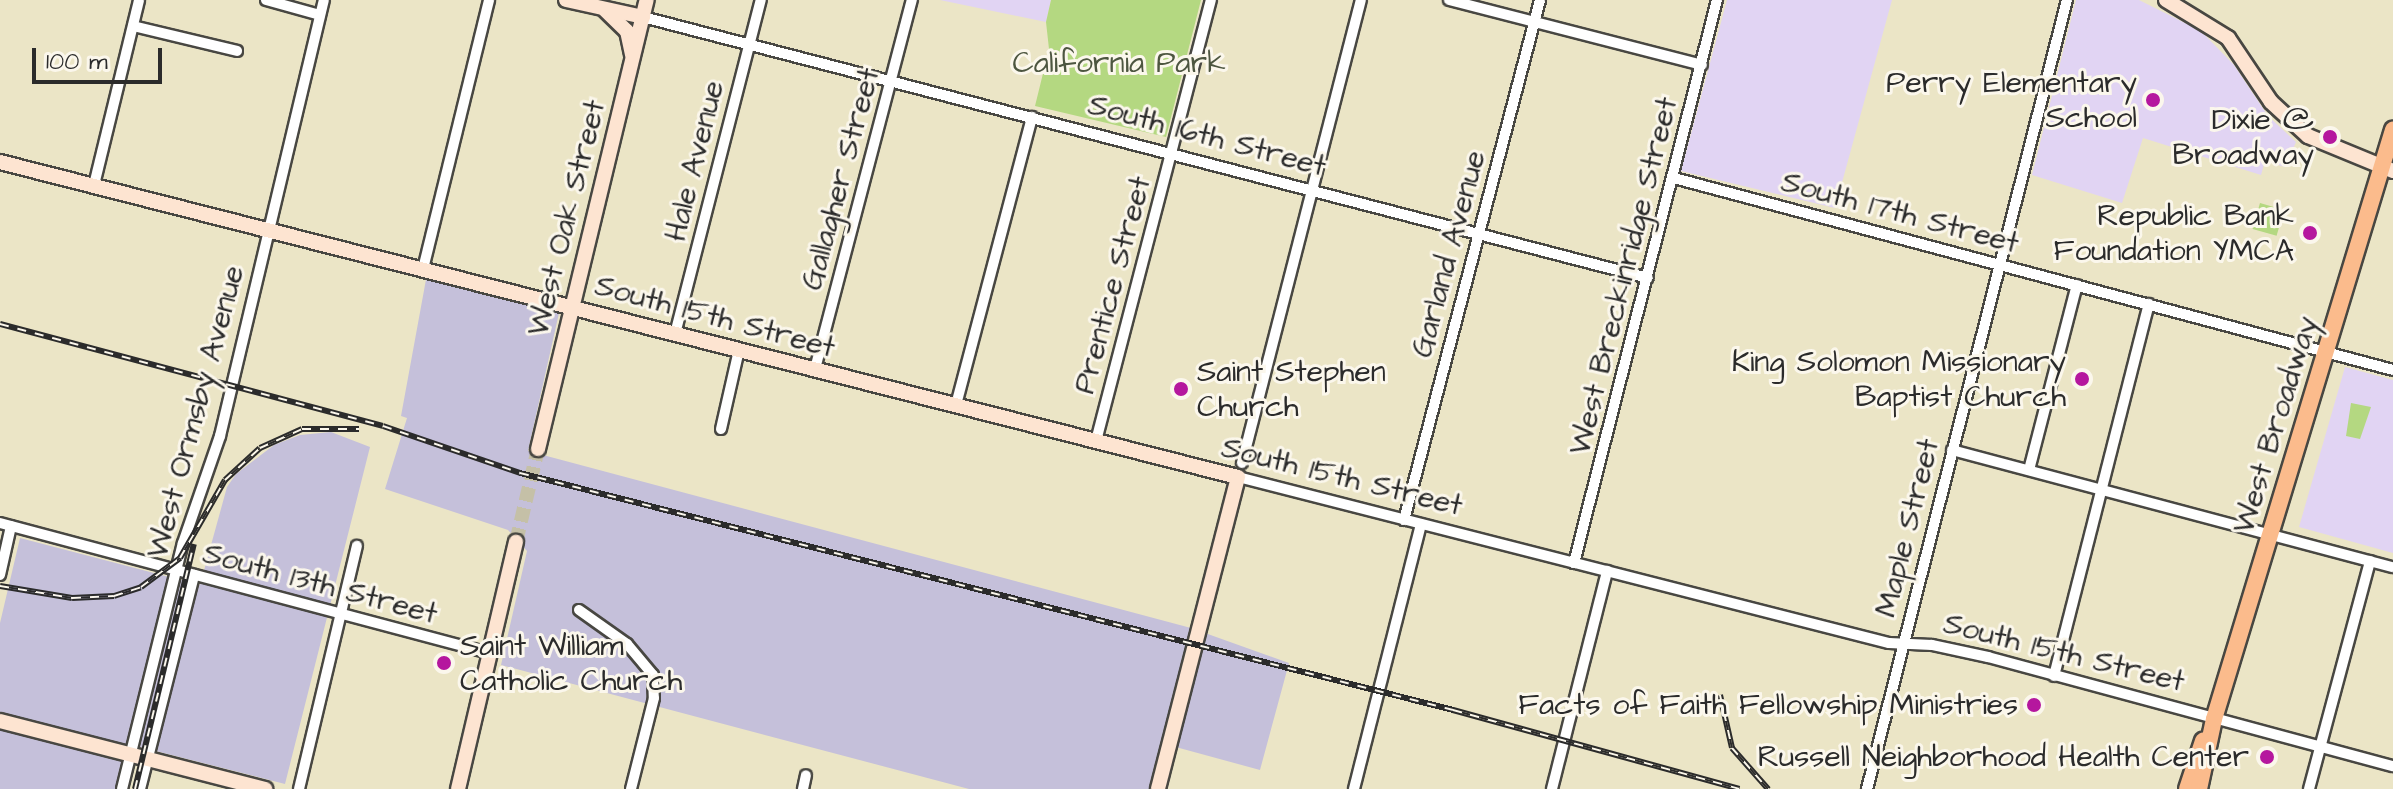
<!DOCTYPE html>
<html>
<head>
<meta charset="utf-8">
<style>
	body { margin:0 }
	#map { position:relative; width:2393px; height:789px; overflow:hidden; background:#ebe5c6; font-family:"Architects Daughter",sans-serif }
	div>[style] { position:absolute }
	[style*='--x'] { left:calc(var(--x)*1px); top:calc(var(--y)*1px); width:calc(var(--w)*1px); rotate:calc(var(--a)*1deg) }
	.built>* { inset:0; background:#e1d4f3 }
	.industrial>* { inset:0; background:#c5c0da }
	.green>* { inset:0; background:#b4d881; transform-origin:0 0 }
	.secondary-tunnel>* { height:14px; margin-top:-7px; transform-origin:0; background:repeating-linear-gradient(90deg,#c5c0a7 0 14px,transparent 0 21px) }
	.roads { filter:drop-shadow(2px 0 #484742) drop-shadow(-2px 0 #484742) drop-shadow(0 2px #484742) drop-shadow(0 -2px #484742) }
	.street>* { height:10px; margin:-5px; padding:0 5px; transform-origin:5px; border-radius:5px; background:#fff }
	.secondary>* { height:14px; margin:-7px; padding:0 7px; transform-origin:7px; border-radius:7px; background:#fde4d1 }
	.primary>* { height:16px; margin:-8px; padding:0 8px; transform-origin:8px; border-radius:8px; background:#fbbb8c }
	.rail>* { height:6px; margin-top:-3px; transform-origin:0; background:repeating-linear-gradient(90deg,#fbf7ec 0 9px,#2b2b2b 0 18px); box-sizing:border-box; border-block:2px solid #2b2b2b }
	.dots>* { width:22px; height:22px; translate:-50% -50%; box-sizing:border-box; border:4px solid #fbf7ec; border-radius:50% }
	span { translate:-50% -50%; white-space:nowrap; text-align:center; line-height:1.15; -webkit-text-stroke:6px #fbf7ec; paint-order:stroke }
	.park-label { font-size:30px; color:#4d5640 }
	.poi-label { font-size:30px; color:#2b2b2b }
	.right { translate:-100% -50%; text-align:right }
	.left { translate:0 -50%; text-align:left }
	.street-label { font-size:30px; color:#2b2b2b }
	.scale { position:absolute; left:32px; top:48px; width:130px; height:36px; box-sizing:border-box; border:4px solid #2b2b2b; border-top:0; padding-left:10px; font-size:24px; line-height:28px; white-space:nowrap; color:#2b2b2b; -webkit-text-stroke:6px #fbf7ec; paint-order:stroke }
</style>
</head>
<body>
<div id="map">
	<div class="built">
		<div style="clip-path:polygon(940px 0,1051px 0,1046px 22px)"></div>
		<div style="clip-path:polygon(1727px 0,1892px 0,1835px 208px,1681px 171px)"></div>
		<div style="clip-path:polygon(2076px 0,2139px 0,2201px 31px,2234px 65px,2268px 116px,2296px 142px,2285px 167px,2265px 161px,2261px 175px,2143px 138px,2122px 203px,2032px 175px)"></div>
		<div style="clip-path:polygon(2345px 367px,2393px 380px,2393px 553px,2299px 527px)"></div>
	</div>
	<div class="industrial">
		<div style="clip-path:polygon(427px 274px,559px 313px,528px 451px,1191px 628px,1289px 663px,1260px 770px,1161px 743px,1149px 789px,969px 789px,501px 665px,527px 551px,508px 530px,385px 489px,407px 418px,401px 416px)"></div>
		<div style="clip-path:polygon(331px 432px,370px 447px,285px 784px,128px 744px,115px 789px,0 789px,0 623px,20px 538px,200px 585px,227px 487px,236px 474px,274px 445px,300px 435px)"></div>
	</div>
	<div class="green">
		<div style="clip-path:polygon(1051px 0,1201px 0,1166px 137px,1035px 106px,1049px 49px,1046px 22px)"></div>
		<div style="left:2260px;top:203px;width:25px;height:27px;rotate:16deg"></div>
		<div style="clip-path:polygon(2351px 403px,2371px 407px,2360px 439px,2346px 436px)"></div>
	</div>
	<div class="secondary-tunnel">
		<div style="--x:516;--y:542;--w:96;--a:-76.7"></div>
	</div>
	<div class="roads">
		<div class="street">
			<div style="--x:266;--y:0;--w:56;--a:15.5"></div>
			<div style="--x:1449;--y:0;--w:261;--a:14.4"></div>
			<div style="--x:643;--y:17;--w:1038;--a:14.56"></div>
			<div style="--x:133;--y:26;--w:107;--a:13.5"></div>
			<div style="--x:1674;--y:178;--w:744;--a:14.95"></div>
			<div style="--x:94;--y:185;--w:190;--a:-76.3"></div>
			<div style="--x:423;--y:269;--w:277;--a:-76.2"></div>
			<div style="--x:675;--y:334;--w:345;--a:-75.6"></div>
			<div style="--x:815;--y:369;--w:382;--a:-75.3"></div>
			<div style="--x:956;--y:405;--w:298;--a:-75.2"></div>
			<div style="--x:721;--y:429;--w:81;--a:-77.2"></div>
			<div style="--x:1096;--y:441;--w:456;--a:-75.4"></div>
			<div style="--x:1952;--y:450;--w:456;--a:14.9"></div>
			<div style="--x:1242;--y:463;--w:478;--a:-75.6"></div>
			<div style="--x:2029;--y:470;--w:191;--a:-75.5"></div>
			<div style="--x:1238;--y:477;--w:672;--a:14.31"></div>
			<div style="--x:1889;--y:643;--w:43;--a:2.7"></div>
			<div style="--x:1932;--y:645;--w:57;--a:12.1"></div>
			<div style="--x:1988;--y:657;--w:419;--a:15.1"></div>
			<div style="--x:1404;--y:520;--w:537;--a:-75.34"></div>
			<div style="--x:0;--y:523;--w:506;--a:14.89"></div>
			<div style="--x:1574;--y:563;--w:581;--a:-75.75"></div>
			<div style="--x:0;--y:575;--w:50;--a:-77.3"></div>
			<div style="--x:579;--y:610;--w:59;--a:35.3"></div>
			<div style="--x:627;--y:644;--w:40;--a:50"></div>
			<div style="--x:653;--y:675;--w:23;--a:88"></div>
			<div style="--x:654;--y:698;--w:94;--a:104.2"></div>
			<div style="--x:2054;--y:676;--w:384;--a:-75.7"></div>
			<div style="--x:122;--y:789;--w:253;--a:-76.1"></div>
			<div style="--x:183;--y:543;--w:113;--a:-70.9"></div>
			<div style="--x:220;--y:436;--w:448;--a:-76.6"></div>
			<div style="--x:140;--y:789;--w:221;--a:-75.8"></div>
			<div style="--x:299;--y:789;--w:250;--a:-76.6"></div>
			<div style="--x:803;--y:789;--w:14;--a:-78"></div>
			<div style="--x:1354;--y:789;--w:273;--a:-75.8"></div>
			<div style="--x:1552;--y:789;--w:225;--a:-75.8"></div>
			<div style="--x:1867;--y:789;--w:814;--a:-75.78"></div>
			<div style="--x:2309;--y:789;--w:236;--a:-75"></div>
		</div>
		<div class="secondary">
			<div style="--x:566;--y:0;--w:79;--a:12.4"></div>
			<div style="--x:2166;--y:0;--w:73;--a:31.5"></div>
			<div style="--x:2228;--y:38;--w:77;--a:56.1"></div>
			<div style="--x:2271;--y:102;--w:50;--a:42.6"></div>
			<div style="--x:2308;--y:136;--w:92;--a:22.4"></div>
			<div style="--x:605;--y:10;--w:30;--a:44"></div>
			<div style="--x:627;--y:31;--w:24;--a:78"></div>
			<div style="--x:0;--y:162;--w:1277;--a:14.28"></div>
			<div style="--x:1238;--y:477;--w:322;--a:104.4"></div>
			<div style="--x:538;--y:449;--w:462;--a:-76.4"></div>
			<div style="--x:0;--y:721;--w:274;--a:14.4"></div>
			<div style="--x:458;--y:789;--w:254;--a:-76.8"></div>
		</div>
		<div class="primary">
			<div style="--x:2187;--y:789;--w:51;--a:-71.6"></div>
			<div style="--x:2199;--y:789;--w:72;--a:-77.9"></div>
			<div style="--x:2214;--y:719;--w:616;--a:-73.1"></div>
		</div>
	</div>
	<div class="rail">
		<div style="--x:0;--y:324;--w:396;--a:14.9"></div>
		<div style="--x:383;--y:426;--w:145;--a:18.9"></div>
		<div style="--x:520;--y:473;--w:963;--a:14.25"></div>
		<div style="--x:1453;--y:710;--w:297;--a:15.4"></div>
		<div style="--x:0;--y:586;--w:73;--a:9.5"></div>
		<div style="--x:72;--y:598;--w:42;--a:-2.7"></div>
		<div style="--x:114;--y:596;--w:28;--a:-18"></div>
		<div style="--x:141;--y:587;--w:49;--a:-36.6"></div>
		<div style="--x:180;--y:558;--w:90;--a:-60"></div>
		<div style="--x:225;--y:480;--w:47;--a:-42.4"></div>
		<div style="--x:260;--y:448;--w:46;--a:-24.3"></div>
		<div style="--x:302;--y:429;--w:57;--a:0"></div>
		<div style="--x:1720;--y:695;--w:54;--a:77.2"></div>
		<div style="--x:1732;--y:748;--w:55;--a:48.7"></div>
		<div style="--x:135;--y:789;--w:252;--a:-76.5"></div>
	</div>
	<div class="dots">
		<div style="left:2153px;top:100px;background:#b5179e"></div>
		<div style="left:2330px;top:137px;background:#b5179e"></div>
		<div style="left:2310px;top:233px;background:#b5179e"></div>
		<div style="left:2082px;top:379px;background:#b5179e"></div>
		<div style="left:1181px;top:389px;background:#b5179e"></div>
		<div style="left:444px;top:663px;background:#b5179e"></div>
		<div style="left:2034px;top:705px;background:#b5179e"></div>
		<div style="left:2267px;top:757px;background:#b5179e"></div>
	</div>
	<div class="park-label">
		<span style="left:1119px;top:63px">California Park</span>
	</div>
	<div class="poi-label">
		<span class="right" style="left:2137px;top:100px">Perry Elementary<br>School</span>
		<span class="right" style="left:2314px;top:137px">Dixie @<br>Broadway</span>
		<span class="right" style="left:2294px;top:233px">Republic Bank<br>Foundation YMCA</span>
		<span class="right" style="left:2066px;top:379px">King Solomon Missionary<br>Baptist Church</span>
		<span class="left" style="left:1197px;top:389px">Saint Stephen<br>Church</span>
		<span class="left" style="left:460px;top:663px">Saint William<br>Catholic Church</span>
		<span class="right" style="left:2018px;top:705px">Facts of Faith Fellowship Ministries</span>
		<span class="right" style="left:2249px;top:757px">Russell Neighborhood Health Center</span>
	</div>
	<div class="street-label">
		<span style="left:1207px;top:136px;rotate:15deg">South 16th Street</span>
		<span style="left:695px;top:161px;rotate:-76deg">Hale Avenue</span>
		<span style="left:841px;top:179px;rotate:-75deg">Gallagher Street</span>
		<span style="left:1900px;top:213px;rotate:15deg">South 17th Street</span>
		<span style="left:567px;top:218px;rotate:-76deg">West Oak Street</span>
		<span style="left:1449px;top:254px;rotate:-75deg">Garland Avenue</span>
		<span style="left:1624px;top:276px;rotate:-76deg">West Breckinridge Street</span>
		<span style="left:1113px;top:285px;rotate:-75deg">Prentice Street</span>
		<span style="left:715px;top:317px;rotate:15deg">South 15th Street</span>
		<span style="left:196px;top:412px;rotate:-75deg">West Ormsby Avenue</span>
		<span style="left:2276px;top:425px;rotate:-73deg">West Broadway</span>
		<span style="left:1342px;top:477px;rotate:14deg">South 15th Street</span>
		<span style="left:1908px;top:528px;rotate:-76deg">Maple Street</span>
		<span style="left:320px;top:584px;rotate:15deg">South 13th Street</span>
		<span style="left:2064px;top:653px;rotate:14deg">South 15th Street</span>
	</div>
	<div class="scale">100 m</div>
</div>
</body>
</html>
